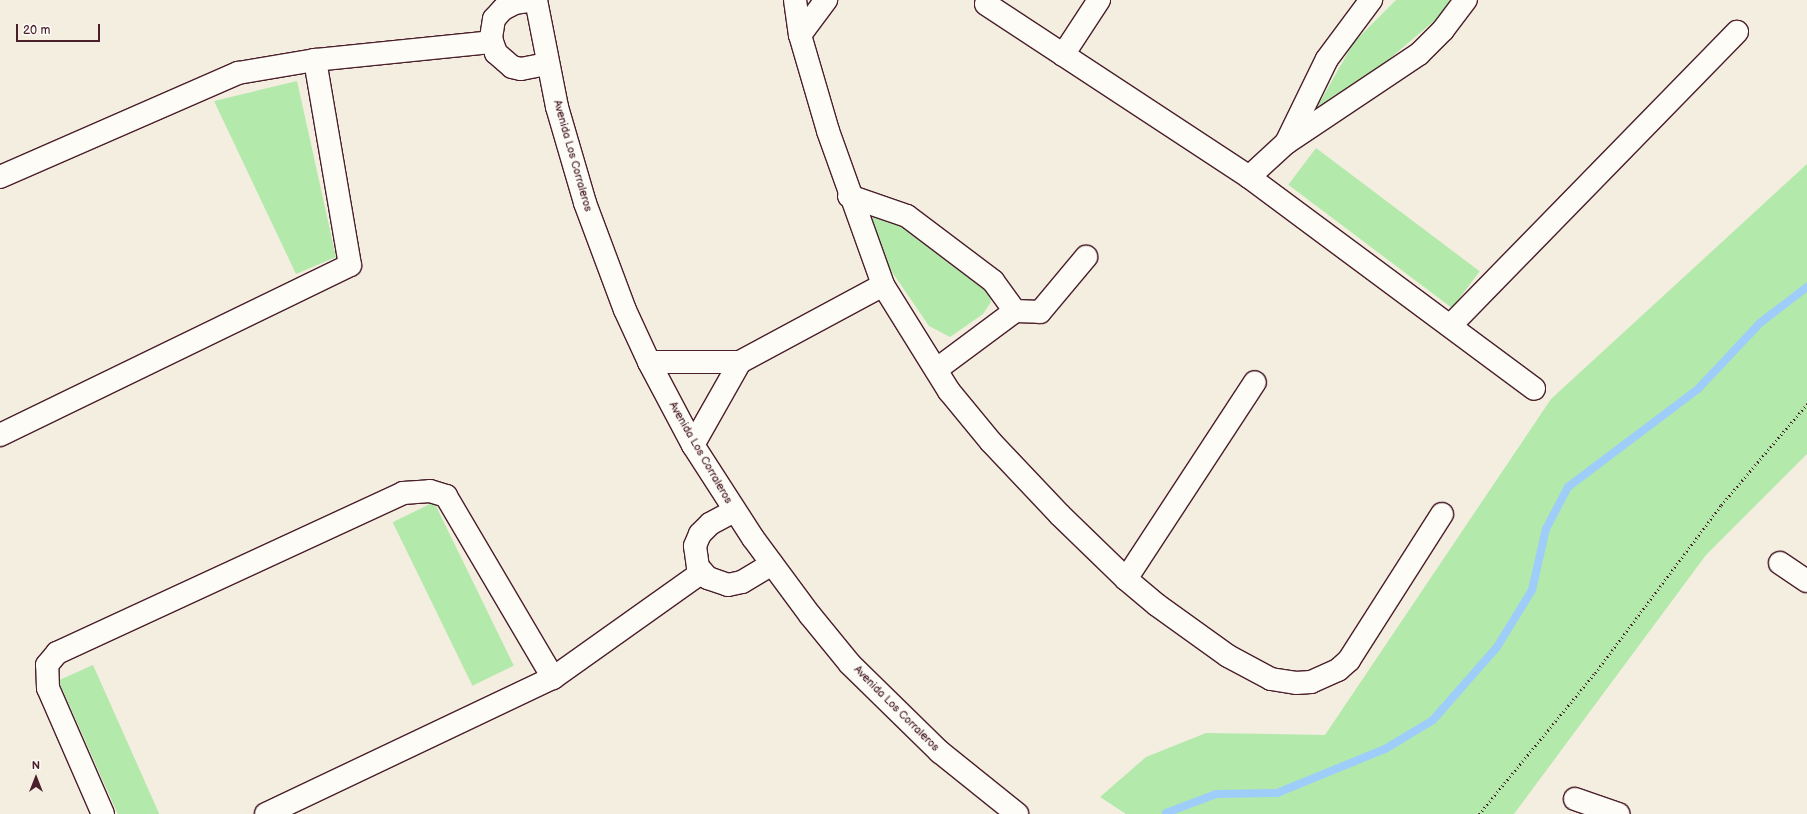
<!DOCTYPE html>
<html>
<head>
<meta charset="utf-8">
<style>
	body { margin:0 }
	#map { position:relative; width:1807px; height:814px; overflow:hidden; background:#f4eee0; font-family:"Balsamiq Sans",sans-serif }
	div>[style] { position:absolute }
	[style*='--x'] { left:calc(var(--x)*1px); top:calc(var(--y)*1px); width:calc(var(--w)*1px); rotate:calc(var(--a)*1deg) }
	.green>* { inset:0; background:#b3e9ab; transform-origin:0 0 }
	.stream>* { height:8px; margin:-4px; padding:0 4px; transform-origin:4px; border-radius:4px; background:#9fcdfa }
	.path>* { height:2.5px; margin-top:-1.25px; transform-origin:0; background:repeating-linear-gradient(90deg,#4a1f2b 0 1px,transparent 0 4px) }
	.roads { filter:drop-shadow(1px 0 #4a1f2b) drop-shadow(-1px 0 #4a1f2b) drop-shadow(0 1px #4a1f2b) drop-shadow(0 -1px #4a1f2b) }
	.minor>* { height:22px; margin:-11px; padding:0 11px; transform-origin:11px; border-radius:11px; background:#fdfcf7 }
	span { translate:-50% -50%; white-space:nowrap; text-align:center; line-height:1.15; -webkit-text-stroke:3.5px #fdfcf7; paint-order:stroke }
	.street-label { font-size:11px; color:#4a1f2b }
	.north { position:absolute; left:16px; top:758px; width:40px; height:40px; -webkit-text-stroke:3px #fdfcf7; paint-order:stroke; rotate:0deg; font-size:11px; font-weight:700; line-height:16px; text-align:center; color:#4a1f2b }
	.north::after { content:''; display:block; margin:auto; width:14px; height:18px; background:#4a1f2b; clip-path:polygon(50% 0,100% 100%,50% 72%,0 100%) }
	.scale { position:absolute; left:16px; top:24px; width:84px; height:18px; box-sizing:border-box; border:2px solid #4a1f2b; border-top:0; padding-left:5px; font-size:12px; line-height:14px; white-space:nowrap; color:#4a1f2b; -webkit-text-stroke:3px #fdfcf7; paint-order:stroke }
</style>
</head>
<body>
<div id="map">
	<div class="green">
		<div style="clip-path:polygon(1396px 0,1450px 0,1441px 15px,1381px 66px,1317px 107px,1354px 42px)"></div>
		<div style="clip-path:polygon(297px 81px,336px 257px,296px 274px,214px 101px)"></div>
		<div style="left:1316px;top:148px;width:205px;height:46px;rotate:37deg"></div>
		<div style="clip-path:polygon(1807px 164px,1807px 454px,1706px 555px,1514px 814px,1126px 814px,1100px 797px,1146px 757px,1206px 733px,1325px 735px,1551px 399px)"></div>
		<div style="clip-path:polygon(872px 217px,903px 226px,989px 293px,991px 302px,983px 314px,950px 337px,929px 326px,888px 266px,874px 236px)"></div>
		<div style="left:434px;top:502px;width:182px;height:46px;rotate:64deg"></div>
		<div style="left:93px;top:665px;width:163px;height:38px;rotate:66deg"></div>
	</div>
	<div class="stream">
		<div style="--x:1166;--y:813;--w:53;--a:-20.8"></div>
		<div style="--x:1216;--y:794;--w:61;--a:-0.9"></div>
		<div style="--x:1277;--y:793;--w:117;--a:-22.2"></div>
		<div style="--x:1385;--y:749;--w:56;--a:-31.1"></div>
		<div style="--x:1433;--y:720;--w:97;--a:-48.8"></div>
		<div style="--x:1497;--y:647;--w:67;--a:-58.4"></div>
		<div style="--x:1532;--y:590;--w:63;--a:-77.1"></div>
		<div style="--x:1546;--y:529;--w:47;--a:-62.4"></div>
		<div style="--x:1568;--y:487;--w:163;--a:-37"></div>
		<div style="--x:1698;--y:389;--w:91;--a:-46.8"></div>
		<div style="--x:1760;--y:323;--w:59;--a:-37.5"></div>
	</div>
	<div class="path">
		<div style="--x:1479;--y:814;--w:183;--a:-50.6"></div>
		<div style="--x:1595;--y:673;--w:210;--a:-53.1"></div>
		<div style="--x:1721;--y:505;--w:133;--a:-49.6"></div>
	</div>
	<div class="roads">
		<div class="minor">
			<div style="--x:536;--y:0;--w:109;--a:78.9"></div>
			<div style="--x:557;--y:107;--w:100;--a:73.7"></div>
			<div style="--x:585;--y:203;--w:114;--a:69.5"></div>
			<div style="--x:625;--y:310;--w:57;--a:65.2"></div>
			<div style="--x:649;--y:362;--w:94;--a:62.1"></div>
			<div style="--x:693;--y:445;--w:111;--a:57.2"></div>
			<div style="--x:753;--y:538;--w:96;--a:53.5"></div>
			<div style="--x:810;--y:615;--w:63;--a:50.8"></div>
			<div style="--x:850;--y:664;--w:126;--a:44.4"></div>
			<div style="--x:940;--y:752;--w:99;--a:38.8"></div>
			<div style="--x:536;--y:0;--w:21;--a:172"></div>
			<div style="--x:515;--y:3;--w:13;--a:153"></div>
			<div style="--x:503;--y:9;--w:13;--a:132"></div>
			<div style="--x:494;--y:19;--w:20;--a:99"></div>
			<div style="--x:491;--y:39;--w:15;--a:70"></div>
			<div style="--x:496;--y:53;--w:21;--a:41"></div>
			<div style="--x:512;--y:67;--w:9;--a:13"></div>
			<div style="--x:521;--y:69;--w:26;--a:-11"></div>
			<div style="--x:795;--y:0;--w:35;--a:82"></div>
			<div style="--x:800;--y:35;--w:100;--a:73.7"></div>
			<div style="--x:828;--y:131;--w:164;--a:70.3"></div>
			<div style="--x:883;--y:285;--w:125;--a:58.1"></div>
			<div style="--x:949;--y:391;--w:66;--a:50.5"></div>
			<div style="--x:991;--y:442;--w:100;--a:46.6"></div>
			<div style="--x:1060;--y:515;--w:92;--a:44.1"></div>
			<div style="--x:1126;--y:579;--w:40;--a:40"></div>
			<div style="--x:1157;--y:605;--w:87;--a:35.7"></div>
			<div style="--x:1228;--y:656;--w:49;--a:28.1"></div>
			<div style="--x:1271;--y:679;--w:25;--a:9"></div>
			<div style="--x:1296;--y:683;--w:15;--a:-4"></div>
			<div style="--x:1311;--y:682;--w:30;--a:-24"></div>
			<div style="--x:1338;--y:670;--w:15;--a:-42"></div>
			<div style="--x:1349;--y:660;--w:173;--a:-57.5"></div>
			<div style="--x:986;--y:4;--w:315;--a:33.3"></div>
			<div style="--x:1249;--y:177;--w:355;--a:36.6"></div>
			<div style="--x:800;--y:35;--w:44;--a:-53.4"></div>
			<div style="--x:1063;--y:55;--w:66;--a:-56.8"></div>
			<div style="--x:1286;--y:143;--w:93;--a:-64"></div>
			<div style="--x:1327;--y:59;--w:74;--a:-53.3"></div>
			<div style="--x:0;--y:177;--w:260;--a:-23.6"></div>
			<div style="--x:238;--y:73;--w:78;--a:-9.6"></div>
			<div style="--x:315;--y:60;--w:178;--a:-5.8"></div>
			<div style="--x:1249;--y:177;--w:50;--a:-42.6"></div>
			<div style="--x:1286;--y:143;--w:160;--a:-33.8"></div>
			<div style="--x:1419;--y:54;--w:34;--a:-45"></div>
			<div style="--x:1443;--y:30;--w:38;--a:-53"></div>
			<div style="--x:849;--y:196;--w:61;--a:19"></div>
			<div style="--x:907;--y:216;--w:108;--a:37.1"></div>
			<div style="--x:993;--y:281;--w:37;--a:54"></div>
			<div style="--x:1450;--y:326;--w:411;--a:-45.7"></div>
			<div style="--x:649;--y:362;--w:91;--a:0"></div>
			<div style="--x:740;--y:362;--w:162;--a:-28.3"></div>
			<div style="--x:937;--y:369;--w:97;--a:-36.6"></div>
			<div style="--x:1015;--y:311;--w:25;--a:2"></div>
			<div style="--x:1040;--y:312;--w:72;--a:-50.1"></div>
			<div style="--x:0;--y:435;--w:389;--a:-25.9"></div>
			<div style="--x:350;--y:265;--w:208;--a:-99.7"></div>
			<div style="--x:693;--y:445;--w:95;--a:-60.5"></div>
			<div style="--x:734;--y:511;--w:27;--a:152"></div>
			<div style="--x:710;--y:524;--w:14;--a:135"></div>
			<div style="--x:700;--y:534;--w:13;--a:113"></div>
			<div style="--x:695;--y:546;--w:21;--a:82"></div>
			<div style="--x:698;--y:567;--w:15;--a:48"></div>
			<div style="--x:708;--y:578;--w:21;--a:19"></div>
			<div style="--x:728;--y:585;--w:14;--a:-12"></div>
			<div style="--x:742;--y:582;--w:35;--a:-31"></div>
			<div style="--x:1780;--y:563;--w:32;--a:34"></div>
			<div style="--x:1126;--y:579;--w:235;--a:-56.8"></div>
			<div style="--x:1575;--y:799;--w:46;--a:19.2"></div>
			<div style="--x:103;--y:814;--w:137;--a:-113.6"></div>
			<div style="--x:48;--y:688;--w:23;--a:-92"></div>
			<div style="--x:47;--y:665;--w:16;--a:-50"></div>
			<div style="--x:57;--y:653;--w:381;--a:-24.8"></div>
			<div style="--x:403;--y:493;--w:27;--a:-4"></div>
			<div style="--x:430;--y:491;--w:17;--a:17"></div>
			<div style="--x:446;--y:496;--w:211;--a:59.5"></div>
			<div style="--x:266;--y:814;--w:318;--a:-25.4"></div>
			<div style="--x:553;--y:678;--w:183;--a:-35.4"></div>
		</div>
	</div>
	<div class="street-label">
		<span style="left:572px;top:156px;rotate:74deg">Avenida Los Corraleros</span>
		<span style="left:700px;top:453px;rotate:60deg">Avenida Los Corraleros</span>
		<span style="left:896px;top:709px;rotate:45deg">Avenida Los Corraleros</span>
	</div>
	<div class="north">N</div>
	<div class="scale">20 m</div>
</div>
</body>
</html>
